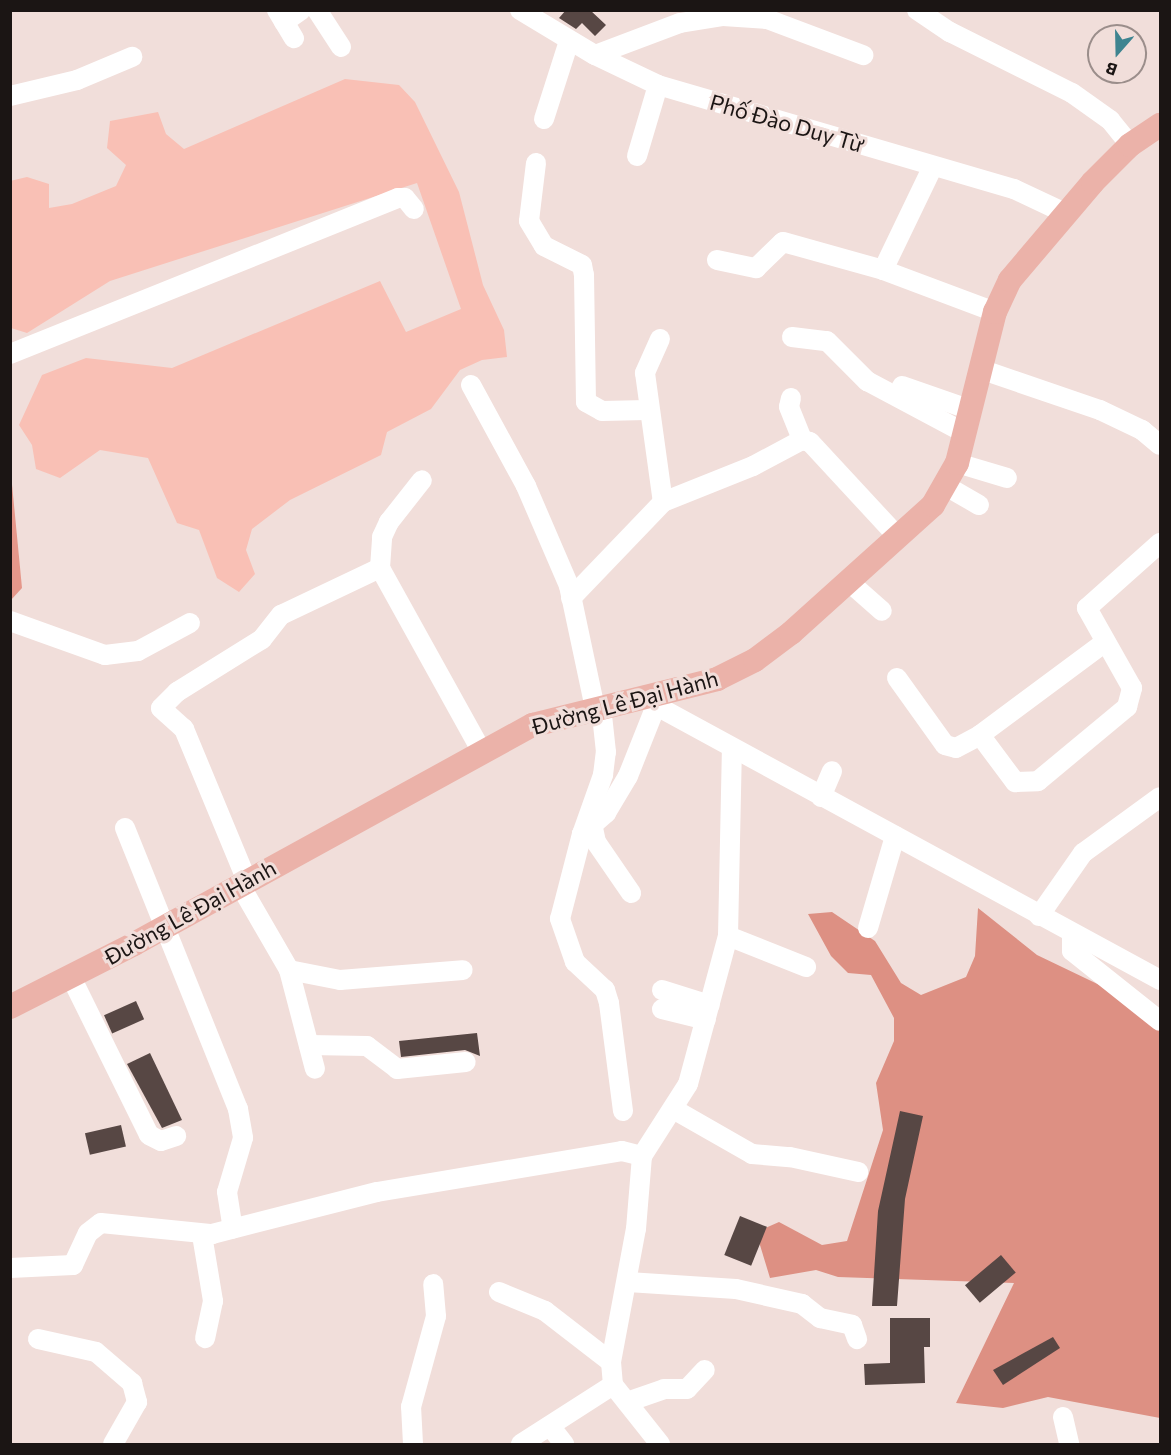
<!DOCTYPE html>
<html>
<head>
<meta charset="utf-8">
<style>
	body { margin:0 }
	#map { position:relative; width:1171px; height:1455px; overflow:hidden; background:#f1deda; font-family:Commissioner,sans-serif }
	div>[style] { position:absolute }
	[style*='--x'] { left:calc(var(--x)*1px); top:calc(var(--y)*1px); width:calc(var(--w)*1px); rotate:calc(var(--a)*1deg) }
	.green>* { inset:0; background:#f9c0b5 }
	.forest>* { inset:0; background:#dd9083 }
	.water>* { inset:0; background:#e5978a }
	.building>* { inset:0; background:#574744; transform-origin:0 0 }
	.minor>* { height:20px; margin:-10px; padding:0 10px; transform-origin:10px; border-radius:10px; background:#fff }
	.major>* { height:24px; margin:-12px; padding:0 12px; transform-origin:12px; border-radius:12px; background:#ebb2a9 }
	span { translate:-50% -50%; white-space:nowrap; text-align:center; line-height:1.15; -webkit-text-stroke:6px #f1deda; paint-order:stroke }
	.street-label { font-size:22px; color:#1b1514 }
	.frame { position:absolute; inset:0; border:12px solid #1b1514; pointer-events:none }
	.north { position:absolute; left:1087px; top:24px; width:60px; height:60px; box-sizing:border-box; background:#f1deda; border:2px solid #9b8e8b; border-radius:50%; rotate:200deg; font-size:16px; font-weight:700; line-height:24px; text-align:center; color:#1b1514 }
	.north::after { content:''; display:block; margin:auto; width:21px; height:27px; background:#3e8490; clip-path:polygon(50% 0,100% 100%,50% 72%,0 100%) }
</style>
</head>
<body>
<div id="map">
	<div class="green">
		<div style="clip-path:polygon(345px 79px,399px 85px,415px 102px,459px 192px,483px 285px,504px 330px,507px 357px,482px 360px,460px 370px,431px 409px,387px 432px,381px 455px,290px 500px,252px 529px,246px 550px,255px 574px,239px 592px,217px 578px,199px 530px,177px 523px,148px 458px,100px 450px,60px 478px,36px 469px,32px 445px,19px 425px,42px 375px,86px 358px,172px 368px,380px 281px,406px 332px,461px 309px,417px 183px,110px 281px,27px 333px,11px 328px,10px 181px,27px 177px,49px 184px,49px 208px,72px 204px,116px 186px,126px 165px,107px 148px,110px 121px,158px 112px,166px 134px,184px 149px)"></div>
	</div>
	<div class="forest">
		<div style="clip-path:polygon(978px 908px,1037px 955px,1160px 1014px,1160px 1418px,1048px 1397px,1003px 1408px,956px 1403px,1014px 1283px,838px 1277px,816px 1270px,770px 1278px,756px 1232px,779px 1222px,822px 1245px,847px 1241px,883px 1130px,876px 1083px,894px 1041px,894px 1018px,871px 975px,848px 973px,831px 956px,808px 914px,832px 912px,875px 941px,901px 983px,921px 995px,966px 977px,975px 956px)"></div>
	</div>
	<div class="water">
		<div style="clip-path:polygon(11px 474px,22px 588px,11px 600px,10px 600px)"></div>
	</div>
	<div class="building">
		<div style="clip-path:polygon(566px 10px,590px 10px,606px 25px,595px 36px,582px 23px,576px 29px,559px 18px)"></div>
		<div style="left:136px;top:1001px;width:20px;height:35px;rotate:66deg"></div>
		<div style="clip-path:polygon(477px 1033px,480px 1056px,465px 1050px,401px 1057px,399px 1041px)"></div>
		<div style="clip-path:polygon(150px 1053px,182px 1120px,162px 1128px,127px 1064px)"></div>
		<div style="clip-path:polygon(900px 1111px,923px 1116px,905px 1199px,897px 1306px,872px 1306px,878px 1211px)"></div>
		<div style="left:121px;top:1125px;width:22px;height:37px;rotate:77deg"></div>
		<div style="left:740px;top:1216px;width:29px;height:42px;rotate:22deg"></div>
		<div style="left:1001px;top:1255px;width:23px;height:47px;rotate:50deg"></div>
		<div style="clip-path:polygon(890px 1318px,930px 1318px,930px 1347px,924px 1347px,925px 1383px,865px 1385px,864px 1364px,890px 1363px)"></div>
		<div style="clip-path:polygon(1053px 1337px,1060px 1348px,1003px 1385px,993px 1370px)"></div>
	</div>
	<div class="minor">
		<div style="--x:277;--y:10;--w:33;--a:59"></div>
		<div style="--x:317;--y:10;--w:44;--a:57"></div>
		<div style="--x:520;--y:10;--w:87;--a:31"></div>
		<div style="--x:595;--y:55;--w:70;--a:25.5"></div>
		<div style="--x:658;--y:85;--w:371;--a:16.3"></div>
		<div style="--x:1014;--y:189;--w:56;--a:25.2"></div>
		<div style="--x:917;--y:10;--w:40;--a:34"></div>
		<div style="--x:950;--y:32;--w:136;--a:26.6"></div>
		<div style="--x:1072;--y:93;--w:47;--a:35.4"></div>
		<div style="--x:1110;--y:120;--w:32;--a:51"></div>
		<div style="--x:284;--y:22;--w:21;--a:-35"></div>
		<div style="--x:595;--y:55;--w:91;--a:-20.6"></div>
		<div style="--x:680;--y:23;--w:44;--a:-9.2"></div>
		<div style="--x:723;--y:16;--w:44;--a:3.9"></div>
		<div style="--x:767;--y:19;--w:103;--a:20.6"></div>
		<div style="--x:10;--y:96;--w:69;--a:-13.4"></div>
		<div style="--x:77;--y:80;--w:60;--a:-22.7"></div>
		<div style="--x:544;--y:119;--w:82;--a:-72.2"></div>
		<div style="--x:637;--y:156;--w:74;--a:-73.5"></div>
		<div style="--x:536;--y:163;--w:58;--a:96.9"></div>
		<div style="--x:529;--y:221;--w:29;--a:59"></div>
		<div style="--x:544;--y:246;--w:42;--a:26.6"></div>
		<div style="--x:582;--y:265;--w:10;--a:79"></div>
		<div style="--x:584;--y:275;--w:127;--a:89.1"></div>
		<div style="--x:586;--y:402;--w:18;--a:29"></div>
		<div style="--x:602;--y:411;--w:45;--a:-1.3"></div>
		<div style="--x:717;--y:260;--w:40;--a:12"></div>
		<div style="--x:756;--y:268;--w:37;--a:-44"></div>
		<div style="--x:783;--y:242;--w:104;--a:15.6"></div>
		<div style="--x:883;--y:270;--w:120;--a:20.6"></div>
		<div style="--x:883;--y:270;--w:115;--a:-64.3"></div>
		<div style="--x:792;--y:337;--w:35;--a:7"></div>
		<div style="--x:827;--y:341;--w:57;--a:45"></div>
		<div style="--x:867;--y:381;--w:111;--a:28"></div>
		<div style="--x:660;--y:339;--w:37;--a:114"></div>
		<div style="--x:645;--y:373;--w:130;--a:82.1"></div>
		<div style="--x:10;--y:354;--w:418;--a:-21.9"></div>
		<div style="--x:398;--y:198;--w:7;--a:0"></div>
		<div style="--x:405;--y:198;--w:14;--a:51"></div>
		<div style="--x:980;--y:369;--w:127;--a:18.9"></div>
		<div style="--x:1100;--y:410;--w:47;--a:25.5"></div>
		<div style="--x:1142;--y:430;--w:23;--a:40"></div>
		<div style="--x:471;--y:385;--w:115;--a:61.4"></div>
		<div style="--x:526;--y:486;--w:109;--a:66.7"></div>
		<div style="--x:569;--y:586;--w:125;--a:78"></div>
		<div style="--x:902;--y:386;--w:73;--a:19.2"></div>
		<div style="--x:791;--y:398;--w:9;--a:103"></div>
		<div style="--x:789;--y:407;--w:35;--a:68"></div>
		<div style="--x:957;--y:463;--w:52;--a:16.7"></div>
		<div style="--x:946;--y:486;--w:38;--a:30"></div>
		<div style="--x:380;--y:568;--w:31;--a:-86"></div>
		<div style="--x:382;--y:537;--w:17;--a:-65"></div>
		<div style="--x:389;--y:522;--w:53;--a:-51.8"></div>
		<div style="--x:848;--y:581;--w:45;--a:41.4"></div>
		<div style="--x:571;--y:598;--w:133;--a:-46.2"></div>
		<div style="--x:663;--y:502;--w:97;--a:-21.8"></div>
		<div style="--x:753;--y:466;--w:55;--a:-28"></div>
		<div style="--x:802;--y:440;--w:8;--a:14"></div>
		<div style="--x:810;--y:442;--w:129;--a:47.2"></div>
		<div style="--x:10;--y:621;--w:101;--a:19.7"></div>
		<div style="--x:105;--y:655;--w:33;--a:-7"></div>
		<div style="--x:138;--y:651;--w:59;--a:-28.3"></div>
		<div style="--x:897;--y:678;--w:82;--a:54.4"></div>
		<div style="--x:945;--y:745;--w:11;--a:15"></div>
		<div style="--x:956;--y:748;--w:27;--a:-28"></div>
		<div style="--x:980;--y:735;--w:59;--a:53.3"></div>
		<div style="--x:1015;--y:782;--w:23;--a:-2"></div>
		<div style="--x:1038;--y:781;--w:116;--a:-39.7"></div>
		<div style="--x:1127;--y:707;--w:20;--a:-75"></div>
		<div style="--x:1132;--y:688;--w:92;--a:-119.4"></div>
		<div style="--x:1087;--y:608;--w:98;--a:-41.7"></div>
		<div style="--x:642;--y:698;--w:590;--a:28.56"></div>
		<div style="--x:980;--y:735;--w:156;--a:-36.6"></div>
		<div style="--x:821;--y:797;--w:28;--a:-67"></div>
		<div style="--x:125;--y:828;--w:303;--a:68.1"></div>
		<div style="--x:238;--y:1109;--w:29;--a:80"></div>
		<div style="--x:243;--y:1138;--w:56;--a:106.5"></div>
		<div style="--x:227;--y:1192;--w:37;--a:81"></div>
		<div style="--x:593;--y:828;--w:14;--a:78"></div>
		<div style="--x:596;--y:842;--w:62;--a:55.5"></div>
		<div style="--x:582;--y:834;--w:63;--a:-70.4"></div>
		<div style="--x:603;--y:775;--w:23;--a:-83"></div>
		<div style="--x:606;--y:752;--w:46;--a:-96.2"></div>
		<div style="--x:247;--y:881;--w:165;--a:-112.5"></div>
		<div style="--x:184;--y:729;--w:31;--a:-138"></div>
		<div style="--x:161;--y:708;--w:23;--a:-45"></div>
		<div style="--x:177;--y:692;--w:100;--a:-31.9"></div>
		<div style="--x:262;--y:639;--w:31;--a:-52"></div>
		<div style="--x:281;--y:615;--w:110;--a:-25.4"></div>
		<div style="--x:380;--y:568;--w:208;--a:61"></div>
		<div style="--x:240;--y:885;--w:98;--a:60"></div>
		<div style="--x:289;--y:970;--w:102;--a:75.3"></div>
		<div style="--x:1039;--y:916;--w:77;--a:-55.1"></div>
		<div style="--x:1083;--y:853;--w:95;--a:-36"></div>
		<div style="--x:868;--y:928;--w:96;--a:-73.6"></div>
		<div style="--x:1072;--y:934;--w:17;--a:90"></div>
		<div style="--x:1072;--y:951;--w:112;--a:38.5"></div>
		<div style="--x:728;--y:936;--w:84;--a:21.7"></div>
		<div style="--x:289;--y:970;--w:52;--a:11.1"></div>
		<div style="--x:340;--y:980;--w:123;--a:-4.6"></div>
		<div style="--x:70;--y:975;--w:178;--a:63.7"></div>
		<div style="--x:149;--y:1135;--w:13;--a:27"></div>
		<div style="--x:161;--y:1141;--w:16;--a:-18"></div>
		<div style="--x:662;--y:990;--w:50;--a:17.4"></div>
		<div style="--x:662;--y:1009;--w:45;--a:14"></div>
		<div style="--x:309;--y:1045;--w:58;--a:1"></div>
		<div style="--x:367;--y:1046;--w:38;--a:37"></div>
		<div style="--x:397;--y:1069;--w:69;--a:-5.8"></div>
		<div style="--x:675;--y:1110;--w:89;--a:29.7"></div>
		<div style="--x:752;--y:1154;--w:38;--a:5"></div>
		<div style="--x:790;--y:1157;--w:70;--a:12.4"></div>
		<div style="--x:623;--y:1111;--w:109;--a:-97.4"></div>
		<div style="--x:609;--y:1003;--w:14;--a:-107"></div>
		<div style="--x:605;--y:990;--w:41;--a:-137"></div>
		<div style="--x:575;--y:962;--w:46;--a:-109.2"></div>
		<div style="--x:560;--y:919;--w:88;--a:-75.5"></div>
		<div style="--x:582;--y:834;--w:32;--a:-41"></div>
		<div style="--x:606;--y:813;--w:43;--a:-59.3"></div>
		<div style="--x:628;--y:776;--w:73;--a:-68.3"></div>
		<div style="--x:202;--y:1235;--w:67;--a:80.5"></div>
		<div style="--x:213;--y:1301;--w:38;--a:102"></div>
		<div style="--x:10;--y:1268;--w:63;--a:-2.7"></div>
		<div style="--x:73;--y:1265;--w:35;--a:-65"></div>
		<div style="--x:88;--y:1233;--w:16;--a:-38"></div>
		<div style="--x:101;--y:1223;--w:112;--a:5.7"></div>
		<div style="--x:212;--y:1234;--w:170;--a:-14.3"></div>
		<div style="--x:377;--y:1192;--w:248;--a:-9.5"></div>
		<div style="--x:622;--y:1151;--w:21;--a:14"></div>
		<div style="--x:628;--y:1282;--w:108;--a:3.7"></div>
		<div style="--x:736;--y:1289;--w:68;--a:12.8"></div>
		<div style="--x:802;--y:1304;--w:23;--a:38"></div>
		<div style="--x:820;--y:1318;--w:33;--a:12"></div>
		<div style="--x:852;--y:1325;--w:15;--a:70"></div>
		<div style="--x:499;--y:1292;--w:50;--a:22.4"></div>
		<div style="--x:545;--y:1311;--w:83;--a:37.7"></div>
		<div style="--x:38;--y:1339;--w:59;--a:12.6"></div>
		<div style="--x:96;--y:1352;--w:48;--a:40.7"></div>
		<div style="--x:132;--y:1383;--w:20;--a:75"></div>
		<div style="--x:137;--y:1402;--w:48;--a:119.7"></div>
		<div style="--x:627;--y:1402;--w:39;--a:-19"></div>
		<div style="--x:664;--y:1389;--w:23;--a:0"></div>
		<div style="--x:687;--y:1389;--w:26;--a:-47"></div>
		<div style="--x:1063;--y:1417;--w:28;--a:77"></div>
		<div style="--x:550;--y:1426;--w:23;--a:52"></div>
		<div style="--x:413;--y:1444;--w:37;--a:-93"></div>
		<div style="--x:411;--y:1407;--w:94;--a:-74.6"></div>
		<div style="--x:436;--y:1316;--w:32;--a:-95"></div>
		<div style="--x:521;--y:1444;--w:109;--a:-32.7"></div>
		<div style="--x:660;--y:1444;--w:75;--a:-128.5"></div>
		<div style="--x:613;--y:1385;--w:23;--a:-95"></div>
		<div style="--x:611;--y:1362;--w:135;--a:-79.4"></div>
		<div style="--x:636;--y:1229;--w:73;--a:-85.3"></div>
		<div style="--x:642;--y:1156;--w:85;--a:-57.4"></div>
		<div style="--x:688;--y:1084;--w:153;--a:-74.9"></div>
		<div style="--x:728;--y:936;--w:186;--a:-88.8"></div>
	</div>
	<div class="major">
		<div style="--x:10;--y:1007;--w:139;--a:-26.9"></div>
		<div style="--x:134;--y:944;--w:455;--a:-28.8"></div>
		<div style="--x:533;--y:725;--w:190;--a:-14"></div>
		<div style="--x:717;--y:679;--w:42;--a:-26.6"></div>
		<div style="--x:755;--y:660;--w:45;--a:-36.9"></div>
		<div style="--x:791;--y:633;--w:191;--a:-42"></div>
		<div style="--x:933;--y:505;--w:48;--a:-60.3"></div>
		<div style="--x:957;--y:463;--w:156;--a:-75.9"></div>
		<div style="--x:995;--y:312;--w:35;--a:-65"></div>
		<div style="--x:1010;--y:280;--w:128;--a:-49.7"></div>
		<div style="--x:1093;--y:182;--w:52;--a:-45"></div>
		<div style="--x:1130;--y:145;--w:36;--a:-34"></div>
	</div>
	<div class="street-label">
		<span style="left:787px;top:123px;rotate:16deg">Phố Đào Duy Từ</span>
		<span style="left:625px;top:702px;rotate:-15deg">Đường Lê Đại Hành</span>
		<span style="left:190px;top:912px;rotate:-29deg">Đường Lê Đại Hành</span>
	</div>
	<div class="frame"></div>
	<div class="north">B</div>
</div>
</body>
</html>
